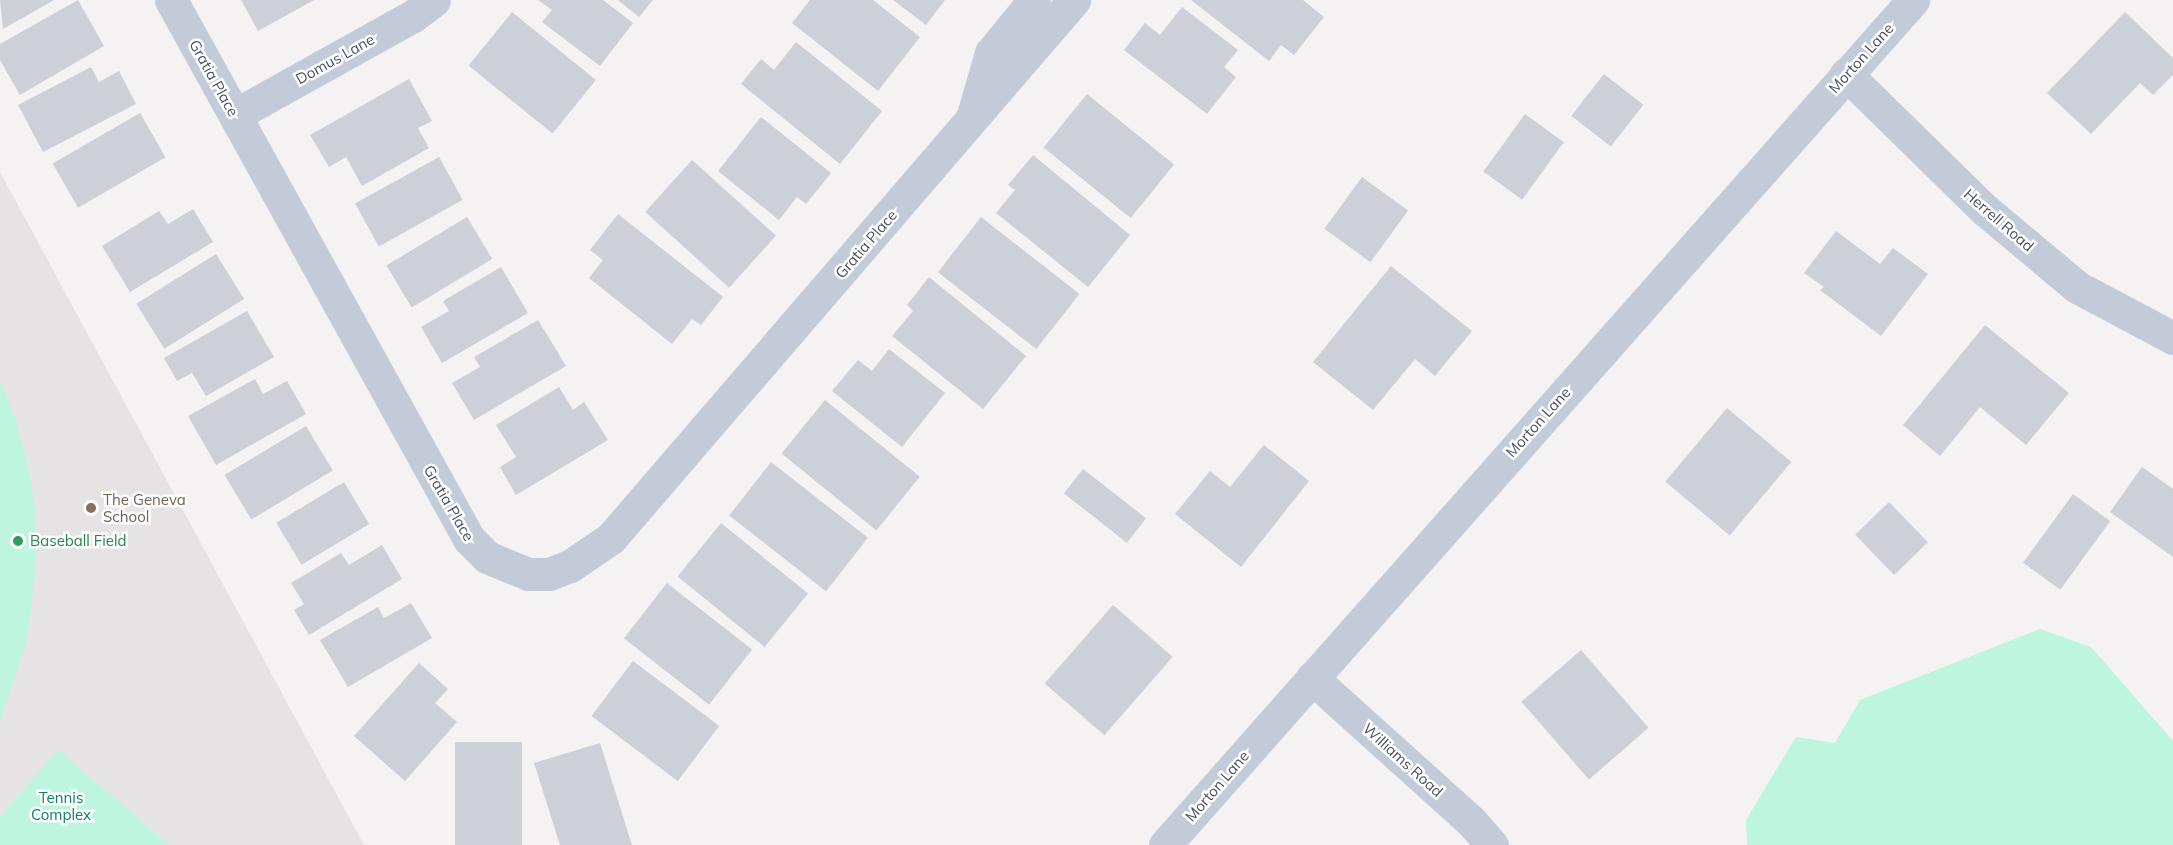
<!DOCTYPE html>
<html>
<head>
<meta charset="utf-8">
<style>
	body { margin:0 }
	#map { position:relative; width:2173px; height:845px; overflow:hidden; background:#f4f2f2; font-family:Mulish,sans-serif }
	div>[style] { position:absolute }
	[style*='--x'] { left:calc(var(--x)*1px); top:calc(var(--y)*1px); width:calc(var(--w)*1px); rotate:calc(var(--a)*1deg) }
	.education>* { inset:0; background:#e6e3e4 }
	.green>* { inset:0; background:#bdf5de }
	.building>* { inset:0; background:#ced0d8; transform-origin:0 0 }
	.minor>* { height:33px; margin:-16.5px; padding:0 16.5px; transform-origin:16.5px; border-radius:16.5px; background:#c4cbd8 }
	.dots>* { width:16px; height:16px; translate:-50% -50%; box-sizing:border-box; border:3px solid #fff; border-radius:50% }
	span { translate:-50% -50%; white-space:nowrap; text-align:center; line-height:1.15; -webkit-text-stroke:5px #fff; paint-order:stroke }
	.street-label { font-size:15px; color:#475062 }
	.education-label { font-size:15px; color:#785e54 }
	.left { translate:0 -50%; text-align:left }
	.leisure-label { font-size:15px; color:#27864d }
	.park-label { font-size:15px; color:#0c825f }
</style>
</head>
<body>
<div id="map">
	<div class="education">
		<div style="clip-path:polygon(0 172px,364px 845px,0 845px)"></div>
	</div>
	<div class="green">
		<div style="clip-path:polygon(0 382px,14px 415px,28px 466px,36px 514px,36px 567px,27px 640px,0 721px)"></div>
		<div style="clip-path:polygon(2040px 629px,2091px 647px,2173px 741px,2173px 845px,1747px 845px,1746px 820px,1796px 737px,1835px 743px,1860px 700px)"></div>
		<div style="clip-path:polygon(58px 750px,169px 845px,0 845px,0 817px)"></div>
	</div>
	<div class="building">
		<div style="clip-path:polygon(0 0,54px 0,3px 29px)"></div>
		<div style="clip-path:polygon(78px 0,104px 46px,20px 95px,0 60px,0 44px)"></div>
		<div style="clip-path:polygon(241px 0,314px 0,258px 31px)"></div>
		<div style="clip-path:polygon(538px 0,603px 0,633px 23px,600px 66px,542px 22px,552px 10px)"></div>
		<div style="clip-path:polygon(618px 0,653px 0,639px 17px)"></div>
		<div style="clip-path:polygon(810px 0,873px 0,920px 37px,878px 91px,792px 23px)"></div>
		<div style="clip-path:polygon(893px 0,945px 0,926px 25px)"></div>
		<div style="clip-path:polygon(1191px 0,1303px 0,1324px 17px,1294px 55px,1281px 45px,1269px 61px)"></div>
		<div style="clip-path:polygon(1182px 7px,1238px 50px,1224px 67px,1236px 77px,1207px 114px,1124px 50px,1145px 23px,1160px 35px)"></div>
		<div style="left:512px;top:12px;width:108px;height:69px;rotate:39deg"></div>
		<div style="clip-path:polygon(2125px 12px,2173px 58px,2173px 75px,2153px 95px,2140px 83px,2091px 134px,2047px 93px)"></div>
		<div style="clip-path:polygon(796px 42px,882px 111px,840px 164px,741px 84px,761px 59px,774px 70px)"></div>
		<div style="clip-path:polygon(91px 67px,99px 82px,119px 71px,136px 104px,43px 152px,18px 105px)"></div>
		<div style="left:1604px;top:74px;width:50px;height:53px;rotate:38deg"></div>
		<div style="clip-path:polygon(409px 79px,432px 121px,418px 128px,429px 148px,362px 186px,346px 157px,329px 167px,310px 135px)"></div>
		<div style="left:1087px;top:94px;width:112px;height:69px;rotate:39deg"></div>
		<div style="left:140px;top:113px;width:51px;height:101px;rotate:60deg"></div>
		<div style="left:1525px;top:114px;width:48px;height:71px;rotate:36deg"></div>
		<div style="clip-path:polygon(761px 117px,831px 173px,806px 204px,797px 197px,779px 220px,718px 171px)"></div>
		<div style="clip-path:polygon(1033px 155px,1130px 235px,1088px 287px,996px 213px,1015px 190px,1008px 185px)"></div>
		<div style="left:439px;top:157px;width:49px;height:96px;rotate:61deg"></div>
		<div style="left:692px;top:160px;width:113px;height:70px;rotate:42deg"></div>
		<div style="left:1362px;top:177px;width:57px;height:64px;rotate:36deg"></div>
		<div style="clip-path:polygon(193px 209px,213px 242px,130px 292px,102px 246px,159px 211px,168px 224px)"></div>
		<div style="clip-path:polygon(618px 214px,723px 297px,701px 325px,692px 319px,672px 344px,589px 278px,603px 260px,590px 250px)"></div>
		<div style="left:467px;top:217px;width:49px;height:94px;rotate:59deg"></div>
		<div style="left:981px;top:217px;width:125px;height:70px;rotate:38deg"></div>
		<div style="clip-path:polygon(1836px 231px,1880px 264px,1893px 248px,1928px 274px,1881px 336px,1820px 290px,1824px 287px,1804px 273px)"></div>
		<div style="left:216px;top:254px;width:53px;height:94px;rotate:58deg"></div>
		<div style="clip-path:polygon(1391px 266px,1472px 331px,1435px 376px,1415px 359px,1373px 410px,1313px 362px)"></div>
		<div style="clip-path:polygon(501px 267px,528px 313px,442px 363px,421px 327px,449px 311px,443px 301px)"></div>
		<div style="clip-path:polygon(929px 277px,1026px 356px,983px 409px,892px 336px,913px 311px,907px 305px)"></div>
		<div style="clip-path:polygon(247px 311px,274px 357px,206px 396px,192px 373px,177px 381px,164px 358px)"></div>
		<div style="clip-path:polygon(538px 320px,566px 366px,474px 420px,452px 383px,480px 367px,474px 357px)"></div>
		<div style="clip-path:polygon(1985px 325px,2069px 393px,2026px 445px,1980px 407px,1940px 456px,1903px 425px)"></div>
		<div style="clip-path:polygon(889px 349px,945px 393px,902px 447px,832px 391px,858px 360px,872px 371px)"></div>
		<div style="clip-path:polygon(255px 379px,263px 394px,287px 381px,306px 414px,216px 465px,188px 416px)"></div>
		<div style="clip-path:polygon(559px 387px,573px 410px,584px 402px,608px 440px,516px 495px,500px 467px,516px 457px,496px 425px)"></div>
		<div style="left:825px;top:400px;width:122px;height:69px;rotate:39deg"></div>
		<div style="left:1727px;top:408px;width:84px;height:96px;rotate:40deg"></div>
		<div style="left:306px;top:426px;width:52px;height:95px;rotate:59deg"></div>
		<div style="clip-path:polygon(1264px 445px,1309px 481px,1241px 567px,1175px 514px,1210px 471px,1230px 487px)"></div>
		<div style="left:771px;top:462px;width:123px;height:68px;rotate:38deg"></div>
		<div style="clip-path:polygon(2142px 467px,2173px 489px,2173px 557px,2110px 512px)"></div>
		<div style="left:1083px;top:469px;width:80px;height:31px;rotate:38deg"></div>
		<div style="left:344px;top:482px;width:49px;height:79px;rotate:59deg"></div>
		<div style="left:2073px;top:494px;width:46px;height:85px;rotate:36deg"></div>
		<div style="left:1889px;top:502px;width:56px;height:47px;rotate:46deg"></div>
		<div style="left:721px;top:523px;width:112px;height:69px;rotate:39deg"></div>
		<div style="clip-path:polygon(382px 545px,402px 579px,309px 635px,294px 610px,304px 604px,291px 583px,341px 553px,349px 565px)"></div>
		<div style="left:667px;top:583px;width:108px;height:70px;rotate:38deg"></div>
		<div style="clip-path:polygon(411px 603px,432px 638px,348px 687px,320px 640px,378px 607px,384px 618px)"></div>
		<div style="left:1113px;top:605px;width:79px;height:104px;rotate:41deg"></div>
		<div style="left:1581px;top:650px;width:103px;height:79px;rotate:49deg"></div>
		<div style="left:633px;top:661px;width:108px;height:69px;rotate:37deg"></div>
		<div style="clip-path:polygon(419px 663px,448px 689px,435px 703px,457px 722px,405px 781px,354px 736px)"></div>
		<div style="left:455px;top:742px;width:67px;height:103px"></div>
		<div style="clip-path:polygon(600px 743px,632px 845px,560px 845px,534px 763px)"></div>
	</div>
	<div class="minor">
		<div style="--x:171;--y:0;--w:616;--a:61.06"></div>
		<div style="--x:469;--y:539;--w:25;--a:45"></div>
		<div style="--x:487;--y:557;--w:44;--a:22.5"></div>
		<div style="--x:528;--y:574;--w:21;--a:0"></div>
		<div style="--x:549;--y:574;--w:22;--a:-21"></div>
		<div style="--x:570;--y:566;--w:50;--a:-34.3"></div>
		<div style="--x:611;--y:538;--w:710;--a:-49.28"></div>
		<div style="--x:1846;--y:74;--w:194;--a:44.4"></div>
		<div style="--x:1985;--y:210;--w:120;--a:39.9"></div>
		<div style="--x:2077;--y:287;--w:109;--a:28"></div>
		<div style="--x:235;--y:115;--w:204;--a:-29.1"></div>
		<div style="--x:413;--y:16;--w:26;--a:-37"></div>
		<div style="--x:973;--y:115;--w:65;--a:-73.8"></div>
		<div style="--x:991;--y:53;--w:68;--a:-50.9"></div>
		<div style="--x:1312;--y:678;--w:214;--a:42"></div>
		<div style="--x:1471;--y:821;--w:32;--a:49"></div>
		<div style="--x:1165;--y:845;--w:1129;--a:-48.48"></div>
	</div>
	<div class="dots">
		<div style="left:91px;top:508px;background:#8d6e63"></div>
		<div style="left:18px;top:541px;background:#2e9e5b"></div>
	</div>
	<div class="street-label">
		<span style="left:1861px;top:58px;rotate:-48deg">Morton Lane</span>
		<span style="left:335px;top:59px;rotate:-29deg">Domus Lane</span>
		<span style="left:214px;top:78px;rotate:61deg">Gratia Place</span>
		<span style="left:1999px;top:220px;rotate:41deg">Herrell Road</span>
		<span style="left:866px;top:244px;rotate:-49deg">Gratia Place</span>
		<span style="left:1538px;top:422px;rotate:-48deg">Morton Lane</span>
		<span style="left:449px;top:503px;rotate:60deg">Gratia Place</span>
		<span style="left:1403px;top:760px;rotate:42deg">Williams Road</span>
		<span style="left:1217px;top:786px;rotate:-49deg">Morton Lane</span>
	</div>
	<div class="education-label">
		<span class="left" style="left:103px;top:508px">The Geneva<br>School</span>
	</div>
	<div class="leisure-label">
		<span class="left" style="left:30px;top:541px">Baseball Field</span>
	</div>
	<div class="park-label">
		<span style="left:61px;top:806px">Tennis<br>Complex</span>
	</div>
</div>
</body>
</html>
